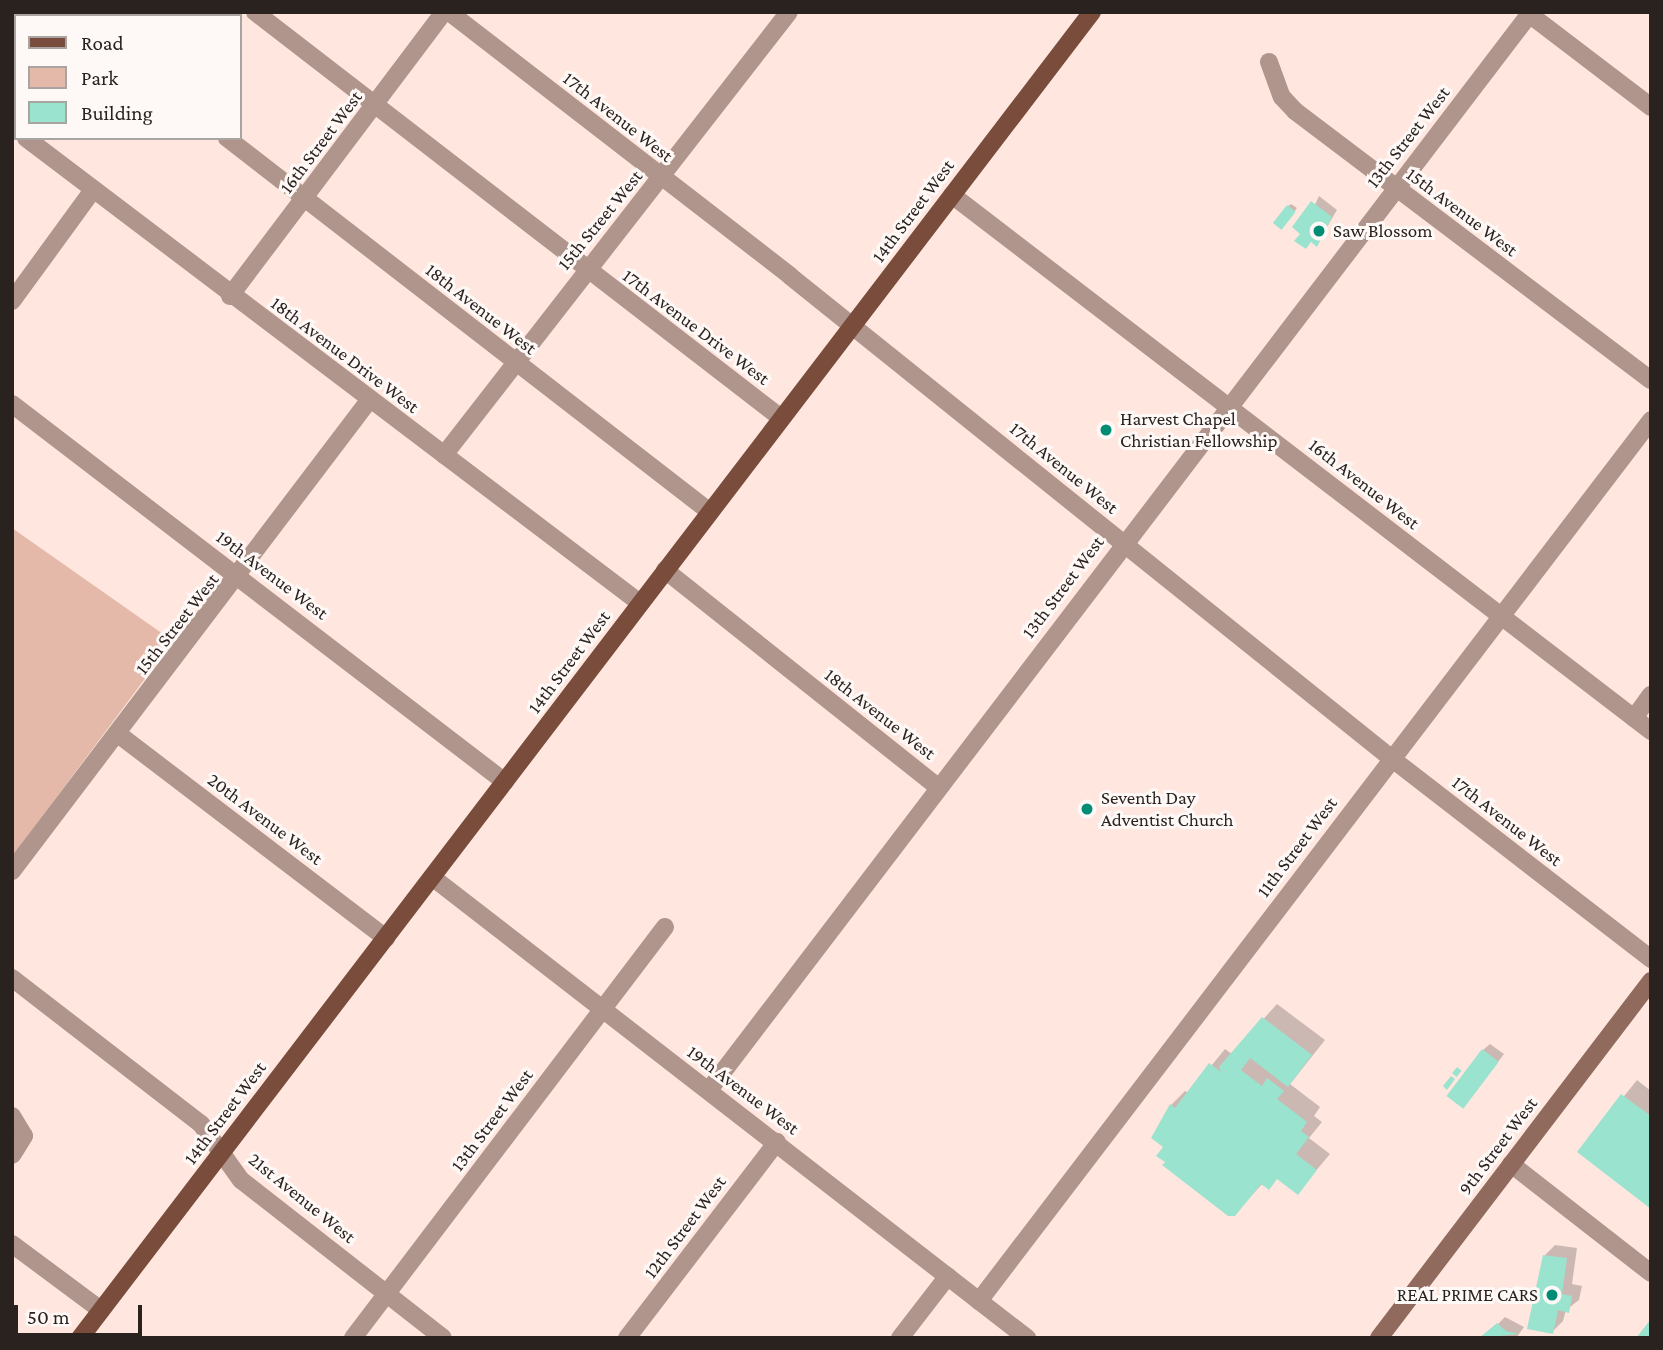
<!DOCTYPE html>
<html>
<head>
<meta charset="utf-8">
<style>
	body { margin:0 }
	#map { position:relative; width:1663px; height:1350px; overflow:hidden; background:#ffe7df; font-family:"Crimson Pro",serif }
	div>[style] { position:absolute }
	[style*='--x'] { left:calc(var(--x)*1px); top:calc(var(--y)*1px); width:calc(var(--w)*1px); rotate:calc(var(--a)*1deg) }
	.green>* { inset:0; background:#e4b9a9 }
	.shadow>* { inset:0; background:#0003 }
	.building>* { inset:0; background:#9ae3cf; transform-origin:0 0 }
	.minor>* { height:18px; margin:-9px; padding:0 9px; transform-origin:9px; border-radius:9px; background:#af958b }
	.tertiary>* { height:18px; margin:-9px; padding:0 9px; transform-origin:9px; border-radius:9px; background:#af958b }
	.secondary>* { height:18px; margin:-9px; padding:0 9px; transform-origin:9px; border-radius:9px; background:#906a5d }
	.primary>* { height:18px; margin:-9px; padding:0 9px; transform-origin:9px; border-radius:9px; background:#794c3c }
	.dots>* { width:19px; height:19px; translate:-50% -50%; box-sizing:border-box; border:4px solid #fef9f7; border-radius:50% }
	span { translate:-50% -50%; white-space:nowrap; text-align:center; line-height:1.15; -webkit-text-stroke:6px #fef9f7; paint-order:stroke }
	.street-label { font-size:19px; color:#2a221f }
	.poi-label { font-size:19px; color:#2a221f }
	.left { translate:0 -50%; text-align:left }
	.right { translate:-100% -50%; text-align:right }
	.frame { position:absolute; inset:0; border:14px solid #2a221f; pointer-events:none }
	.legend { position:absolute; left:14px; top:14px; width:228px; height:126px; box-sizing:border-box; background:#fef9f7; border:2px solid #a9a3a1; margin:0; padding:9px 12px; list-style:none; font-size:21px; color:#2a221f }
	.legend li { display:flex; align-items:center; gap:14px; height:35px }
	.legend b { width:35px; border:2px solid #a9a3a1 }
	.scale { position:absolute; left:14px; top:1305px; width:128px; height:32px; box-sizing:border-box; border:4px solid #2a221f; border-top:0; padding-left:9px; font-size:21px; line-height:24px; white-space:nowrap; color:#2a221f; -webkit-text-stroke:5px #fef9f7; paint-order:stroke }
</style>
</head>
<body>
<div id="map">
	<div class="green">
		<div style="clip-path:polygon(12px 528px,173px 641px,12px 857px)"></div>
	</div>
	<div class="shadow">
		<div style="clip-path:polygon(1319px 196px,1337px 210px,1317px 244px,1302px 233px)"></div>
		<div style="clip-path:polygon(1291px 204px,1297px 208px,1282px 227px,1288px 206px)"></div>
		<div style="clip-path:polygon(1277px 1004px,1325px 1040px,1290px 1084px,1320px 1107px,1314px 1116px,1322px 1122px,1309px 1138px,1330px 1154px,1298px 1192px,1279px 1177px,1263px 1183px,1235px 1214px,1167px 1162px,1171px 1105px,1185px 1091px,1189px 1093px,1225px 1049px,1232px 1054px)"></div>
		<div style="clip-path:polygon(1490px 1044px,1504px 1054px,1470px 1099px,1483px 1050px)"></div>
		<div style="clip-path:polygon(1637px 1080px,1651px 1091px,1651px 1207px,1579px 1152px)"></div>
		<div style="clip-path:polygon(1555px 1245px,1577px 1248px,1572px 1284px,1582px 1286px,1579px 1300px,1566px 1310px,1563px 1321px,1552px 1332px,1544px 1256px)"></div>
		<div style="clip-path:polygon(1505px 1317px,1524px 1327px,1516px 1338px,1484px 1338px)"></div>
	</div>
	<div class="building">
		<div style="clip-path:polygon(1311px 201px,1332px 217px,1317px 247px,1311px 242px,1306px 249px,1294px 241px,1300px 234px,1292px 227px)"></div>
		<div style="left:1287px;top:205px;width:11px;height:23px;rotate:38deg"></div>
		<div style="clip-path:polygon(1262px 1017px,1312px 1055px,1288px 1087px,1250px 1058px,1241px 1070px,1262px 1086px,1267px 1078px,1284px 1091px,1277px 1099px,1307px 1122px,1301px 1131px,1309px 1137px,1296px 1154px,1317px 1170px,1298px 1195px,1277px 1179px,1269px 1190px,1261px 1184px,1235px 1216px,1228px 1216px,1162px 1165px,1165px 1162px,1156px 1156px,1163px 1147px,1151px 1138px,1170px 1104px,1175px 1108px,1209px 1063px,1221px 1072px,1219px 1067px)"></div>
		<div style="left:1482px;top:1049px;width:21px;height:59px;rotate:37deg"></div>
		<div style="left:1457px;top:1067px;width:6px;height:8px;rotate:39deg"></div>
		<div style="clip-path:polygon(1451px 1076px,1455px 1079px,1447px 1090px,1443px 1086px)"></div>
		<div style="clip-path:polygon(1621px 1094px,1651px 1116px,1651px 1209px,1577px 1152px)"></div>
		<div style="clip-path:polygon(1543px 1255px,1567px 1258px,1562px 1294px,1572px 1296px,1569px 1313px,1558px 1310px,1553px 1334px,1527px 1329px)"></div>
		<div style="clip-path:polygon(1651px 1319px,1651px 1338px,1636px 1338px)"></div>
		<div style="clip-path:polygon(1497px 1323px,1506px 1331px,1519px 1334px,1479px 1338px)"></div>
	</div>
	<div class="minor">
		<div style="--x:64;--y:12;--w:6;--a:45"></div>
		<div style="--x:255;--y:12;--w:664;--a:37.66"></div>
		<div style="--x:1529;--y:14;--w:153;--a:37.3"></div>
		<div style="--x:1269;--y:62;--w:37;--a:70"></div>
		<div style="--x:1282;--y:97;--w:19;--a:47"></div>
		<div style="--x:1295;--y:111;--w:446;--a:37.1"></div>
		<div style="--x:12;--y:95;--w:6;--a:-51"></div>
		<div style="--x:12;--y:127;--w:5;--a:37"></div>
		<div style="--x:26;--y:138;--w:770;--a:37.14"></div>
		<div style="--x:227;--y:138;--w:611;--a:37.75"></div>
		<div style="--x:952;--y:195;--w:881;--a:37.48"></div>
		<div style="--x:230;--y:296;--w:356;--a:-53"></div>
		<div style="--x:12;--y:301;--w:137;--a:-53.9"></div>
		<div style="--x:12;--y:404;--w:621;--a:37.48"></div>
		<div style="--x:444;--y:455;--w:561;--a:-52.09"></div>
		<div style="--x:665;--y:570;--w:349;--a:38.5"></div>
		<div style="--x:1634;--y:718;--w:29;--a:-54"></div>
		<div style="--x:118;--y:734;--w:337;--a:37.3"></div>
		<div style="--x:12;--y:871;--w:592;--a:-52.82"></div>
		<div style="--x:432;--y:877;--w:753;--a:37.77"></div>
		<div style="--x:12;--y:978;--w:239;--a:37.7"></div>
		<div style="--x:201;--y:1124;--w:69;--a:54.5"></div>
		<div style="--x:241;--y:1180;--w:256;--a:38"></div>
		<div style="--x:709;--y:1090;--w:1356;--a:-52.67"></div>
		<div style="--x:12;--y:1116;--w:23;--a:59"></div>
		<div style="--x:24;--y:1136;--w:22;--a:122"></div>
		<div style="--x:1511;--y:1164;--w:177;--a:37.9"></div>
		<div style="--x:12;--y:1244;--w:111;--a:36.6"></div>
		<div style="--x:979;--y:1301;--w:1108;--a:-52.66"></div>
		<div style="--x:353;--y:1338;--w:516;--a:-52.8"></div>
		<div style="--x:627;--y:1338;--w:247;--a:-52.6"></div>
		<div style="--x:900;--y:1338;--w:78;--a:-52.3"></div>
	</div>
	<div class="tertiary">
		<div style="--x:449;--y:12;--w:431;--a:37.7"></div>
		<div style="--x:790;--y:276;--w:770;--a:38.73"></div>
		<div style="--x:1391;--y:758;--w:329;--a:37.7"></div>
	</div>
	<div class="secondary">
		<div style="--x:1379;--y:1338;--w:449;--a:-52.7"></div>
	</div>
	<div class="primary">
		<div style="--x:80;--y:1338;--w:1668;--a:-52.65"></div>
	</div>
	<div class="dots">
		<div style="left:1319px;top:231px;background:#008c75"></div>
		<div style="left:1106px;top:430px;background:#008c75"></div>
		<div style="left:1087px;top:809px;background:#008c75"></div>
		<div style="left:1552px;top:1295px;background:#008c75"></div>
	</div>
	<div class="street-label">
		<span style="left:618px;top:117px;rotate:38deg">17th Avenue West</span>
		<span style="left:1408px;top:137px;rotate:-52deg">13th Street West</span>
		<span style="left:321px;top:142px;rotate:-53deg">16th Street West</span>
		<span style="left:913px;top:211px;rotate:-53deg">14th Street West</span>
		<span style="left:1462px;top:212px;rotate:37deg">15th Avenue West</span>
		<span style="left:600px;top:220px;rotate:-51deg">15th Street West</span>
		<span style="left:481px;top:309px;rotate:38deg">18th Avenue West</span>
		<span style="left:696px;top:327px;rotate:37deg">17th Avenue Drive West</span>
		<span style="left:345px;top:355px;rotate:37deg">18th Avenue Drive West</span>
		<span style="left:1064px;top:468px;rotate:39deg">17th Avenue West</span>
		<span style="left:1364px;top:484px;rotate:38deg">16th Avenue West</span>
		<span style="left:272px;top:575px;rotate:37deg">19th Avenue West</span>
		<span style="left:1063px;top:587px;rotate:-53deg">13th Street West</span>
		<span style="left:177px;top:624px;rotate:-52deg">15th Street West</span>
		<span style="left:569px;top:662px;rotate:-53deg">14th Street West</span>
		<span style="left:880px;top:714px;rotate:38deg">18th Avenue West</span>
		<span style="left:265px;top:819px;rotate:37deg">20th Avenue West</span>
		<span style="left:1507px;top:821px;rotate:38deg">17th Avenue West</span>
		<span style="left:1297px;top:847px;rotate:-53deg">11th Street West</span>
		<span style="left:743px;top:1090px;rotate:37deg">19th Avenue West</span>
		<span style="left:225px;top:1113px;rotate:-53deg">14th Street West</span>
		<span style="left:492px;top:1120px;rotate:-53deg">13th Street West</span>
		<span style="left:1498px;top:1146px;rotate:-53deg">9th Street West</span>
		<span style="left:302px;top:1198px;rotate:39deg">21st Avenue West</span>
		<span style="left:685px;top:1227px;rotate:-53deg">12th Street West</span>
	</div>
	<div class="poi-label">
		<span class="left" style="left:1333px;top:231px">Saw Blossom</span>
		<span class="left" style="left:1120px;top:430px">Harvest Chapel<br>Christian Fellowship</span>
		<span class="left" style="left:1101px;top:809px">Seventh Day<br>Adventist Church</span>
		<span class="right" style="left:1538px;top:1295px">REAL PRIME CARS</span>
	</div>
	<div class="frame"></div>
	<ul class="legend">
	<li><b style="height:9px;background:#794c3c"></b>Road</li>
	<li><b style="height:19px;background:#e4b9a9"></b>Park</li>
	<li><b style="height:19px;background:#9ae3cf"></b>Building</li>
	</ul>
	<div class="scale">50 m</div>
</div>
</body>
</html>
